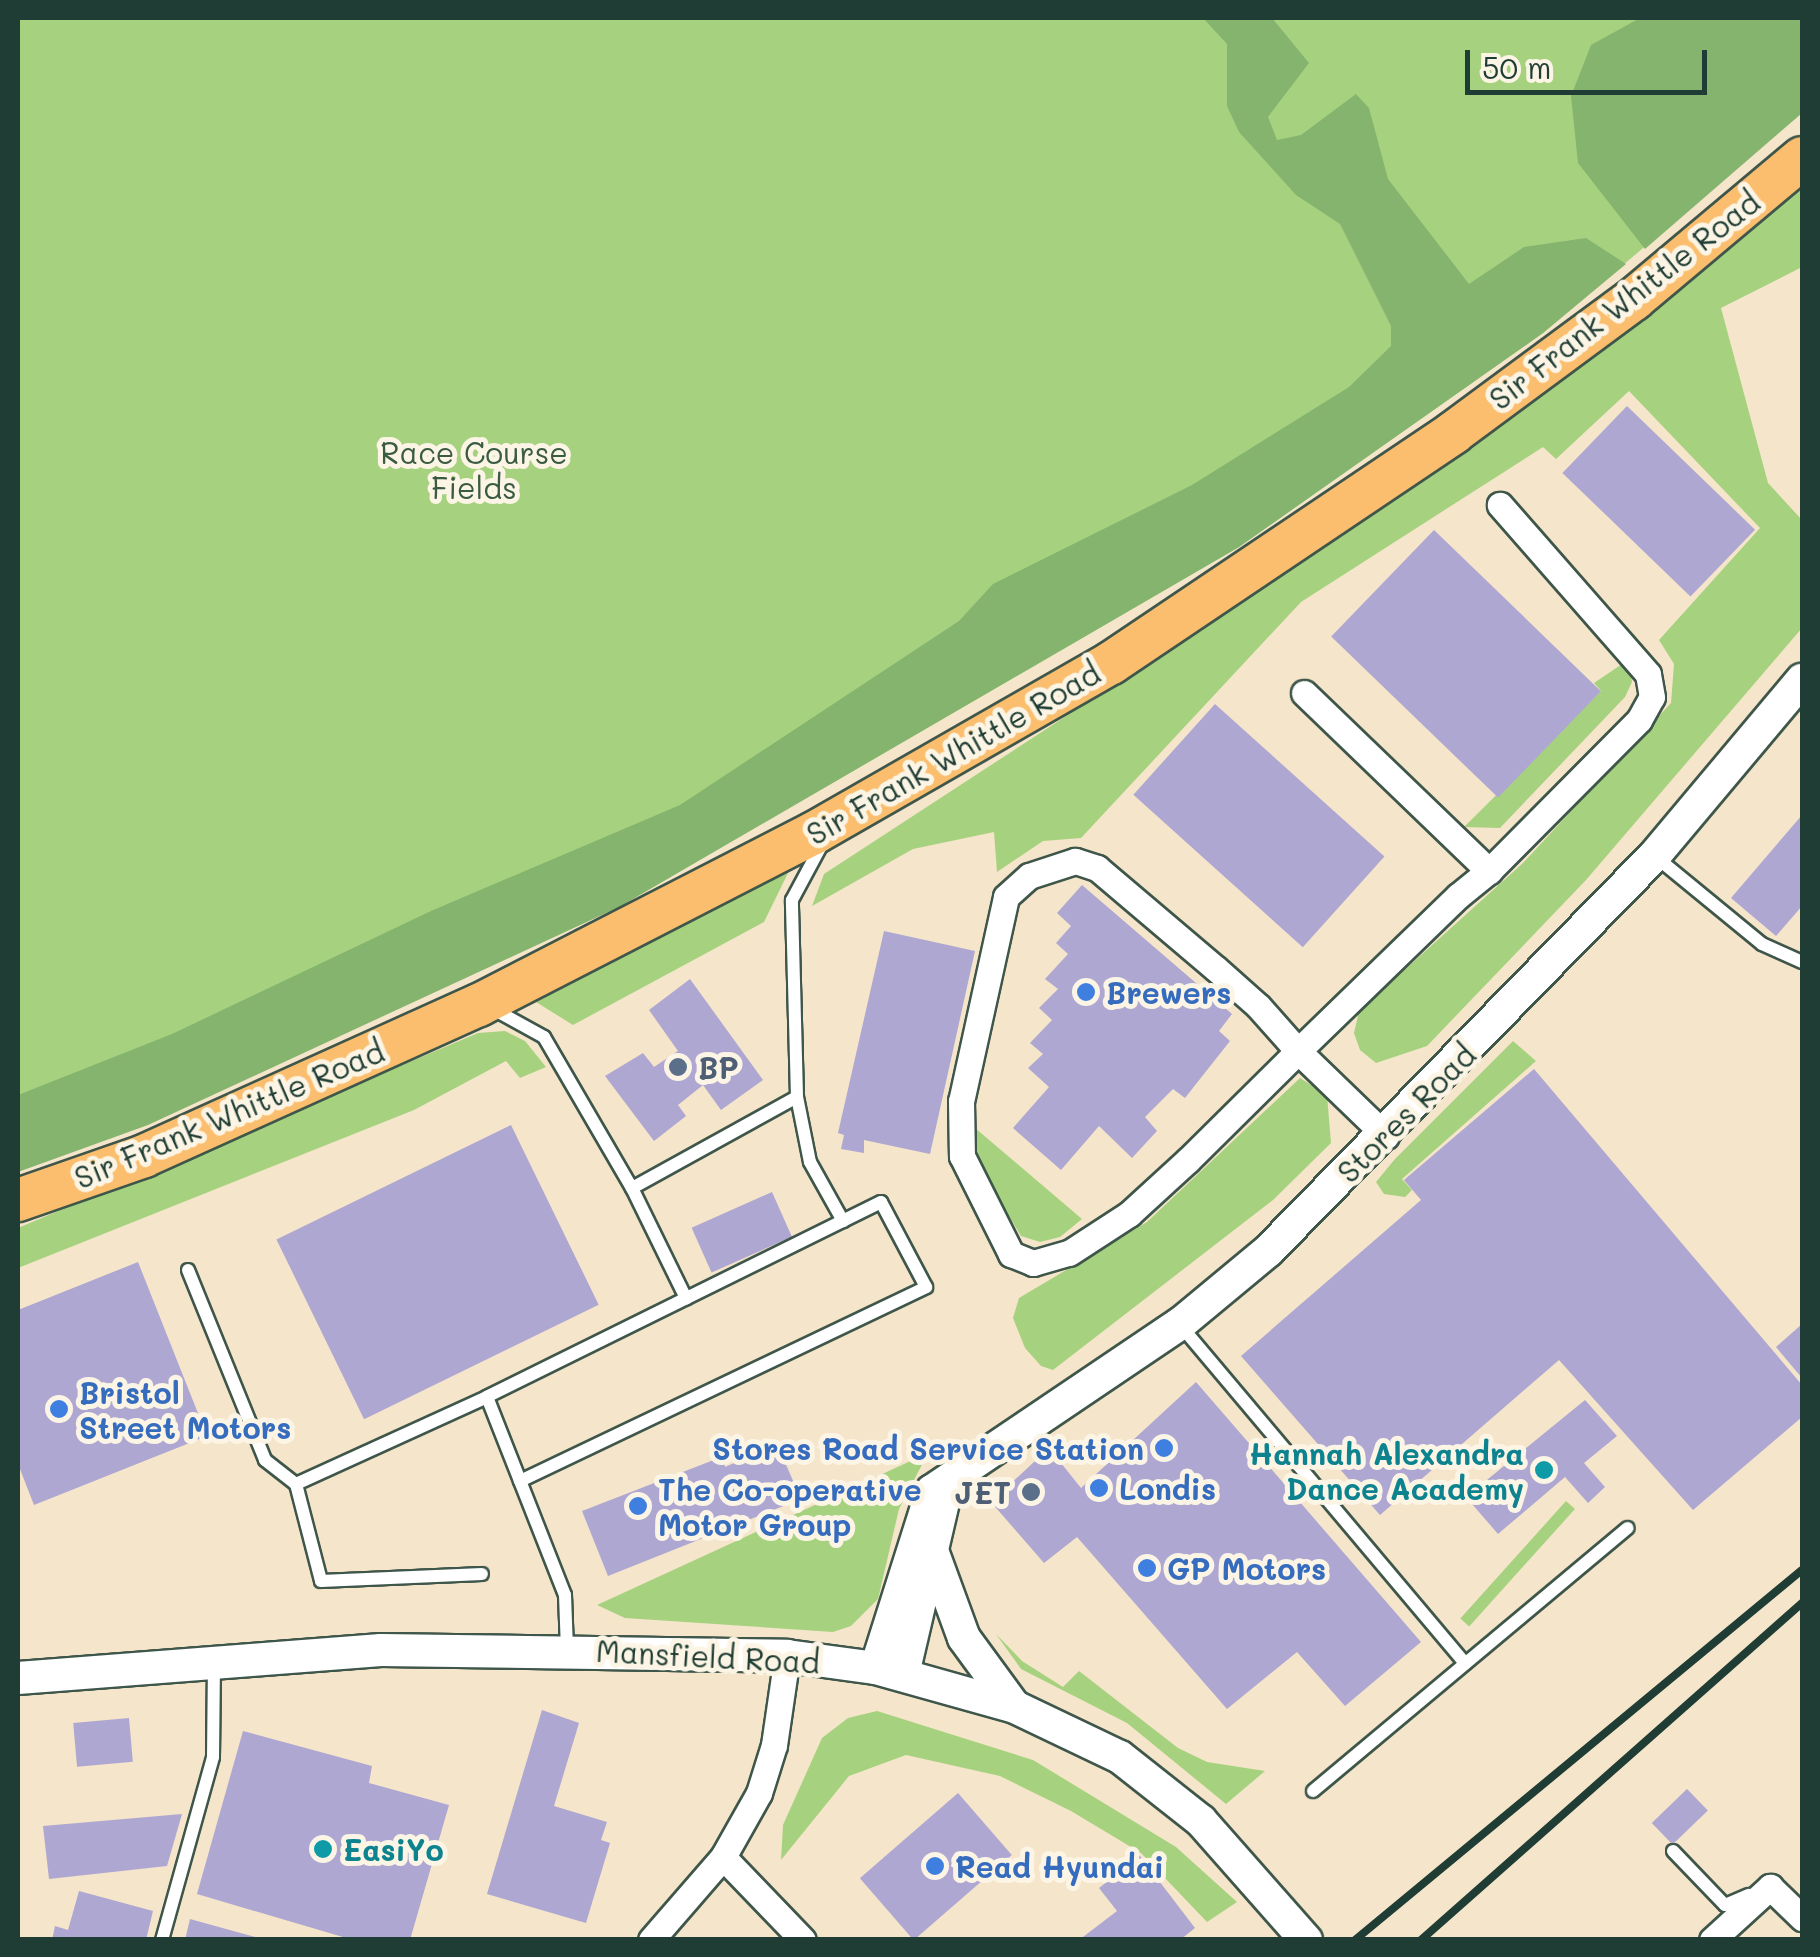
<!DOCTYPE html>
<html>
<head>
<meta charset="utf-8">
<style>
	body { margin:0 }
	#map { position:relative; width:1820px; height:1957px; overflow:hidden; background:#f5e5ca; font-family:Mali,sans-serif }
	div>[style] { position:absolute }
	[style*='--x'] { left:calc(var(--x)*1px); top:calc(var(--y)*1px); width:calc(var(--w)*1px); rotate:calc(var(--a)*1deg) }
	.green>* { inset:0; background:#a6d27f; transform-origin:0 0 }
	.forest>* { inset:0; background:#84b46e }
	.building>* { inset:0; background:#aea7d2; transform-origin:0 0 }
	.roads { filter:drop-shadow(2px 0 #3f564a) drop-shadow(-2px 0 #3f564a) drop-shadow(0 2px #3f564a) drop-shadow(0 -2px #3f564a) }
	.service>* { height:12px; margin:-6px; padding:0 6px; transform-origin:6px; border-radius:6px; background:#fff }
	.minor>* { height:25px; margin:-12.5px; padding:0 12.5px; transform-origin:12.5px; border-radius:12.5px; background:#fff }
	.tertiary>* { height:32px; margin:-16px; padding:0 16px; transform-origin:16px; border-radius:16px; background:#fff }
	.trunk>* { height:42px; margin:-21px; padding:0 21px; transform-origin:21px; border-radius:21px; background:#fabe6e }
	.rail>* { height:8px; margin:-4px; padding:0 4px; transform-origin:4px; border-radius:4px; background:#1f3d34 }
	.dots>* { width:28px; height:28px; translate:-50% -50%; box-sizing:border-box; border:5px solid #fcf5e5; border-radius:50% }
	span { translate:-50% -50%; white-space:nowrap; text-align:center; line-height:1.15; -webkit-text-stroke:10px #fcf5e5; paint-order:stroke }
	.street-label { font-size:30px; color:#1f3d34 }
	.park-label { font-size:30px; color:#3a5b43 }
	.shop-label { font-size:30px; color:#366cbe; font-weight:700 }
	.left { translate:0 -50%; text-align:left }
	.right { translate:-100% -50%; text-align:right }
	.service-label { font-size:30px; color:#4e5e75; font-weight:700 }
	.culture-label { font-size:30px; color:#0d838f; font-weight:700 }
	.frame { position:absolute; inset:0; border:20px solid #1f3d34; pointer-events:none }
	.scale { position:absolute; left:1465px; top:50px; width:242px; height:45px; box-sizing:border-box; border:5px solid #1f3d34; border-top:0; padding-left:12px; font-size:30px; line-height:35px; white-space:nowrap; color:#1f3d34; -webkit-text-stroke:8px #fcf5e5; paint-order:stroke }
</style>
</head>
<body>
<div id="map">
	<div class="green">
		<div style="clip-path:polygon(18px 18px,1802px 18px,1802px 113px,1543px 333px,1239px 547px,619px 907px,18px 1165px)"></div>
		<div style="clip-path:polygon(1802px 184px,1802px 267px,1721px 308px,1768px 483px,1802px 520px,1802px 628px,1586px 880px,1427px 1046px,1376px 1063px,1360px 1050px,1354px 1033px,1359px 1011px,1523px 863px,1671px 703px,1674px 664px,1659px 640px,1760px 528px,1629px 391px,1556px 459px,1543px 447px,1301px 602px,1081px 838px,1043px 841px,997px 872px,994px 832px,913px 849px,812px 906px,824px 874px,1307px 559px,1635px 319px)"></div>
		<div style="clip-path:polygon(1628px 660px,1632px 682px,1625px 697px,1500px 828px,1464px 827px,1601px 691px,1594px 683px)"></div>
		<div style="clip-path:polygon(789px 871px,764px 922px,573px 1025px,536px 1002px)"></div>
		<div style="clip-path:polygon(505px 1031px,525px 1041px,546px 1067px,520px 1078px,506px 1061px,414px 1110px,18px 1268px,18px 1228px,478px 1033px)"></div>
		<div style="clip-path:polygon(1513px 1041px,1536px 1061px,1402px 1179px,1412px 1190px,1405px 1197px,1384px 1194px,1376px 1182px,1395px 1159px)"></div>
		<div style="clip-path:polygon(1300px 1078px,1327px 1095px,1331px 1143px,1273px 1200px,1053px 1370px,1041px 1366px,1025px 1348px,1013px 1318px,1019px 1298px,1147px 1222px)"></div>
		<div style="clip-path:polygon(975px 1128px,1082px 1219px,1060px 1237px,1040px 1242px,1021px 1236px,978px 1165px)"></div>
		<div style="clip-path:polygon(928px 1453px,899px 1509px,878px 1599px,851px 1626px,833px 1632px,625px 1618px,597px 1605px)"></div>
		<div style="left:1566px;top:1501px;width:12px;height:158px;rotate:42deg"></div>
		<div style="clip-path:polygon(996px 1634px,1022px 1661px,1063px 1687px,1079px 1671px,1178px 1748px,1207px 1762px,1265px 1771px,1226px 1804px,1127px 1723px,1021px 1669px)"></div>
		<div style="clip-path:polygon(877px 1711px,1033px 1760px,1176px 1847px,1237px 1902px,1207px 1922px,1141px 1853px,1071px 1811px,1000px 1776px,906px 1755px,849px 1776px,781px 1860px,783px 1825px,822px 1738px,848px 1718px)"></div>
	</div>
	<div class="forest">
		<div style="clip-path:polygon(1203px 18px,1272px 18px,1309px 63px,1268px 117px,1277px 140px,1301px 135px,1356px 94px,1369px 108px,1388px 179px,1469px 284px,1524px 247px,1586px 238px,1626px 264px,1543px 333px,1239px 547px,619px 907px,148px 1125px,18px 1172px,18px 1095px,172px 1034px,431px 911px,680px 805px,959px 621px,993px 584px,1192px 485px,1349px 387px,1391px 346px,1391px 326px,1340px 224px,1296px 195px,1239px 132px,1227px 106px,1227px 44px)"></div>
		<div style="clip-path:polygon(1640px 18px,1802px 18px,1802px 113px,1645px 249px,1578px 163px,1571px 96px,1591px 45px)"></div>
	</div>
	<div class="building">
		<div style="left:1627px;top:406px;width:178px;height:93px;rotate:44deg"></div>
		<div style="left:1434px;top:530px;width:232px;height:148px;rotate:44deg"></div>
		<div style="left:1215px;top:704px;width:228px;height:122px;rotate:42deg"></div>
		<div style="clip-path:polygon(1802px 815px,1802px 906px,1776px 936px,1731px 898px)"></div>
		<div style="clip-path:polygon(1082px 885px,1232px 1014px,1219px 1031px,1230px 1041px,1185px 1098px,1173px 1089px,1145px 1117px,1157px 1131px,1132px 1158px,1099px 1126px,1061px 1170px,1013px 1128px,1049px 1087px,1028px 1068px,1043px 1054px,1030px 1043px,1052px 1020px,1039px 1008px,1058px 989px,1045px 979px,1068px 954px,1056px 943px,1071px 926px,1057px 913px)"></div>
		<div style="clip-path:polygon(884px 931px,975px 951px,930px 1154px,864px 1140px,864px 1153px,841px 1149px,844px 1135px,838px 1133px)"></div>
		<div style="clip-path:polygon(690px 979px,763px 1080px,721px 1110px,703px 1085px,678px 1105px,686px 1116px,654px 1141px,605px 1076px,643px 1053px,654px 1067px,678px 1051px,649px 1010px)"></div>
		<div style="clip-path:polygon(1534px 1069px,1802px 1385px,1802px 1417px,1693px 1510px,1559px 1360px,1380px 1515px,1241px 1356px,1421px 1200px,1404px 1180px)"></div>
		<div style="left:511px;top:1125px;width:200px;height:261px;rotate:64deg"></div>
		<div style="left:772px;top:1192px;width:49px;height:88px;rotate:66deg"></div>
		<div style="clip-path:polygon(138px 1262px,207px 1436px,34px 1505px,18px 1464px,18px 1310px)"></div>
		<div style="clip-path:polygon(1802px 1324px,1802px 1378px,1776px 1347px)"></div>
		<div style="clip-path:polygon(1196px 1382px,1421px 1642px,1345px 1706px,1297px 1652px,1227px 1709px,1077px 1537px,1044px 1563px,991px 1502px,1049px 1448px,1081px 1488px)"></div>
		<div style="clip-path:polygon(1585px 1400px,1617px 1436px,1584px 1463px,1605px 1487px,1588px 1503px,1565px 1477px,1498px 1534px,1466px 1497px)"></div>
		<div style="clip-path:polygon(777px 1444px,801px 1499px,608px 1576px,582px 1511px,724px 1456px,725px 1467px)"></div>
		<div style="clip-path:polygon(542px 1710px,579px 1723px,554px 1806px,607px 1822px,601px 1840px,610px 1843px,586px 1923px,487px 1894px)"></div>
		<div style="left:129px;top:1718px;width:44px;height:56px;rotate:85deg"></div>
		<div style="clip-path:polygon(243px 1731px,372px 1766px,369px 1783px,449px 1805px,410px 1940px,353px 1940px,197px 1894px)"></div>
		<div style="left:1687px;top:1789px;width:30px;height:49px;rotate:46deg"></div>
		<div style="left:958px;top:1793px;width:82px;height:130px;rotate:49deg"></div>
		<div style="clip-path:polygon(182px 1814px,167px 1866px,49px 1879px,43px 1826px)"></div>
		<div style="clip-path:polygon(1140px 1856px,1195px 1928px,1180px 1940px,1079px 1940px,1117px 1911px,1099px 1888px)"></div>
		<div style="clip-path:polygon(79px 1891px,153px 1911px,146px 1940px,52px 1940px,55px 1926px,68px 1930px)"></div>
		<div style="clip-path:polygon(190px 1919px,259px 1938px,259px 1940px,185px 1940px)"></div>
	</div>
	<div class="roads">
		<div class="service">
			<div style="--x:1656;--y:857;--w:137;--a:39.4"></div>
			<div style="--x:1762;--y:944;--w:44;--a:24.2"></div>
			<div style="--x:495;--y:1010;--w:56;--a:28.9"></div>
			<div style="--x:544;--y:1037;--w:175;--a:59.8"></div>
			<div style="--x:632;--y:1188;--w:188;--a:-28.9"></div>
			<div style="--x:797;--y:1097;--w:197;--a:-91.5"></div>
			<div style="--x:792;--y:900;--w:64;--a:-61.8"></div>
			<div style="--x:797;--y:1097;--w:66;--a:78.7"></div>
			<div style="--x:810;--y:1162;--w:68;--a:60.8"></div>
			<div style="--x:632;--y:1188;--w:123;--a:63.9"></div>
			<div style="--x:188;--y:1270;--w:205;--a:67.9"></div>
			<div style="--x:265;--y:1460;--w:39;--a:38"></div>
			<div style="--x:296;--y:1484;--w:210;--a:-24.5"></div>
			<div style="--x:1181;--y:1326;--w:441;--a:49.9"></div>
			<div style="--x:520;--y:1481;--w:450;--a:-25.5"></div>
			<div style="--x:926;--y:1287;--w:96;--a:-117.9"></div>
			<div style="--x:881;--y:1202;--w:440;--a:153.7"></div>
			<div style="--x:487;--y:1397;--w:213;--a:68.5"></div>
			<div style="--x:565;--y:1595;--w:55;--a:87.9"></div>
			<div style="--x:296;--y:1484;--w:100;--a:75.5"></div>
			<div style="--x:321;--y:1581;--w:161;--a:-2.5"></div>
			<div style="--x:1313;--y:1791;--w:410;--a:-39.9"></div>
			<div style="--x:1673;--y:1851;--w:75;--a:46.1"></div>
			<div style="--x:1725;--y:1905;--w:26;--a:-23"></div>
			<div style="--x:162;--y:1940;--w:190;--a:-74.4"></div>
			<div style="--x:213;--y:1757;--w:94;--a:-89.4"></div>
		</div>
		<div class="minor">
			<div style="--x:1304;--y:693;--w:257;--a:43.9"></div>
			<div style="--x:1386;--y:1136;--w:122;--a:-136"></div>
			<div style="--x:1298;--y:1051;--w:60;--a:-131.6"></div>
			<div style="--x:1258;--y:1006;--w:57;--a:-138.5"></div>
			<div style="--x:1215;--y:968;--w:155;--a:-139.7"></div>
			<div style="--x:1097;--y:868;--w:23;--a:-162"></div>
			<div style="--x:1075;--y:861;--w:48;--a:161.9"></div>
			<div style="--x:1029;--y:876;--w:31;--a:138"></div>
			<div style="--x:1006;--y:897;--w:209;--a:102.4"></div>
			<div style="--x:961;--y:1101;--w:55;--a:89"></div>
			<div style="--x:962;--y:1156;--w:110;--a:63.4"></div>
			<div style="--x:1011;--y:1254;--w:24;--a:22"></div>
			<div style="--x:1033;--y:1263;--w:37;--a:-16"></div>
			<div style="--x:1069;--y:1253;--w:72;--a:-33"></div>
			<div style="--x:1129;--y:1214;--w:80;--a:-42.5"></div>
			<div style="--x:1188;--y:1160;--w:155;--a:-44.7"></div>
			<div style="--x:1298;--y:1051;--w:223;--a:-44.1"></div>
			<div style="--x:1458;--y:896;--w:40;--a:-39"></div>
			<div style="--x:1489;--y:871;--w:213;--a:-45.2"></div>
			<div style="--x:1639;--y:720;--w:26;--a:-61"></div>
			<div style="--x:1652;--y:697;--w:23;--a:-100"></div>
			<div style="--x:1648;--y:674;--w:225;--a:-131.2"></div>
			<div style="--x:723;--y:1857;--w:115;--a:46.1"></div>
			<div style="--x:651;--y:1940;--w:110;--a:-49.1"></div>
			<div style="--x:723;--y:1857;--w:73;--a:-60.6"></div>
			<div style="--x:759;--y:1793;--w:50;--a:-72.6"></div>
			<div style="--x:774;--y:1745;--w:90;--a:-81.7"></div>
			<div style="--x:1712;--y:1940;--w:79;--a:-42.4"></div>
			<div style="--x:1770;--y:1887;--w:45;--a:44.1"></div>
		</div>
		<div class="tertiary">
			<div style="--x:934;--y:1556;--w:87;--a:69.9"></div>
			<div style="--x:964;--y:1638;--w:83;--a:53.8"></div>
			<div style="--x:876;--y:1668;--w:186;--a:-72.4"></div>
			<div style="--x:932;--y:1491;--w:299;--a:-34"></div>
			<div style="--x:1180;--y:1324;--w:114;--a:-39.7"></div>
			<div style="--x:1268;--y:1251;--w:554;--a:-45.66"></div>
			<div style="--x:1655;--y:855;--w:229;--a:-50"></div>
			<div style="--x:903;--y:1674;--w:177;--a:-76.9"></div>
			<div style="--x:18;--y:1678;--w:364;--a:-4.4"></div>
			<div style="--x:381;--y:1650;--w:406;--a:0.8"></div>
			<div style="--x:787;--y:1656;--w:90;--a:7.7"></div>
			<div style="--x:876;--y:1668;--w:144;--a:15.7"></div>
			<div style="--x:1015;--y:1707;--w:116;--a:25.5"></div>
			<div style="--x:1120;--y:1757;--w:103;--a:38.3"></div>
			<div style="--x:1201;--y:1821;--w:159;--a:48.6"></div>
		</div>
		<div class="trunk">
			<div style="--x:18;--y:1200;--w:133;--a:-19.2"></div>
			<div style="--x:144;--y:1156;--w:367;--a:-24.3"></div>
			<div style="--x:479;--y:1005;--w:377;--a:-27.2"></div>
			<div style="--x:814;--y:833;--w:342;--a:-29.8"></div>
			<div style="--x:1111;--y:663;--w:412;--a:-33.9"></div>
			<div style="--x:1453;--y:433;--w:225;--a:-36.5"></div>
			<div style="--x:1634;--y:299;--w:219;--a:-40"></div>
		</div>
	</div>
	<div class="rail">
		<div style="--x:1355;--y:1940;--w:580;--a:-39.62"></div>
		<div style="--x:1421;--y:1940;--w:509;--a:-41.49"></div>
	</div>
	<div class="dots">
		<div style="left:1086px;top:992px;background:#3f7fe0"></div>
		<div style="left:678px;top:1067px;background:#5c6f8a"></div>
		<div style="left:59px;top:1409px;background:#3f7fe0"></div>
		<div style="left:1164px;top:1448px;background:#3f7fe0"></div>
		<div style="left:1544px;top:1470px;background:#0f9aa8"></div>
		<div style="left:1099px;top:1488px;background:#3f7fe0"></div>
		<div style="left:1031px;top:1492px;background:#5c6f8a"></div>
		<div style="left:638px;top:1506px;background:#3f7fe0"></div>
		<div style="left:1147px;top:1568px;background:#3f7fe0"></div>
		<div style="left:323px;top:1849px;background:#0f9aa8"></div>
		<div style="left:935px;top:1866px;background:#3f7fe0"></div>
	</div>
	<div class="street-label">
		<span style="left:1624px;top:300px;rotate:-38deg">Sir Frank Whittle Road</span>
		<span style="left:953px;top:753px;rotate:-30deg">Sir Frank Whittle Road</span>
		<span style="left:1406px;top:1113px;rotate:-45deg">Stores Road</span>
		<span style="left:229px;top:1114px;rotate:-23deg">Sir Frank Whittle Road</span>
		<span style="left:708px;top:1656px;rotate:3deg">Mansfield Road</span>
	</div>
	<div class="park-label">
		<span style="left:474px;top:469px">Race Course<br>Fields</span>
	</div>
	<div class="shop-label">
		<span class="left" style="left:1106px;top:992px">Brewers</span>
		<span class="left" style="left:79px;top:1409px">Bristol<br>Street Motors</span>
		<span class="right" style="left:1144px;top:1448px">Stores Road Service Station</span>
		<span class="left" style="left:1119px;top:1488px">Londis</span>
		<span class="left" style="left:658px;top:1506px">The Co-operative<br>Motor Group</span>
		<span class="left" style="left:1167px;top:1568px">GP Motors</span>
		<span class="left" style="left:955px;top:1866px">Read Hyundai</span>
	</div>
	<div class="service-label">
		<span class="left" style="left:698px;top:1067px">BP</span>
		<span class="right" style="left:1011px;top:1492px">JET</span>
	</div>
	<div class="culture-label">
		<span class="right" style="left:1524px;top:1470px">Hannah Alexandra<br>Dance Academy</span>
		<span class="left" style="left:343px;top:1849px">EasiYo</span>
	</div>
	<div class="frame"></div>
	<div class="scale">50 m</div>
</div>
</body>
</html>
